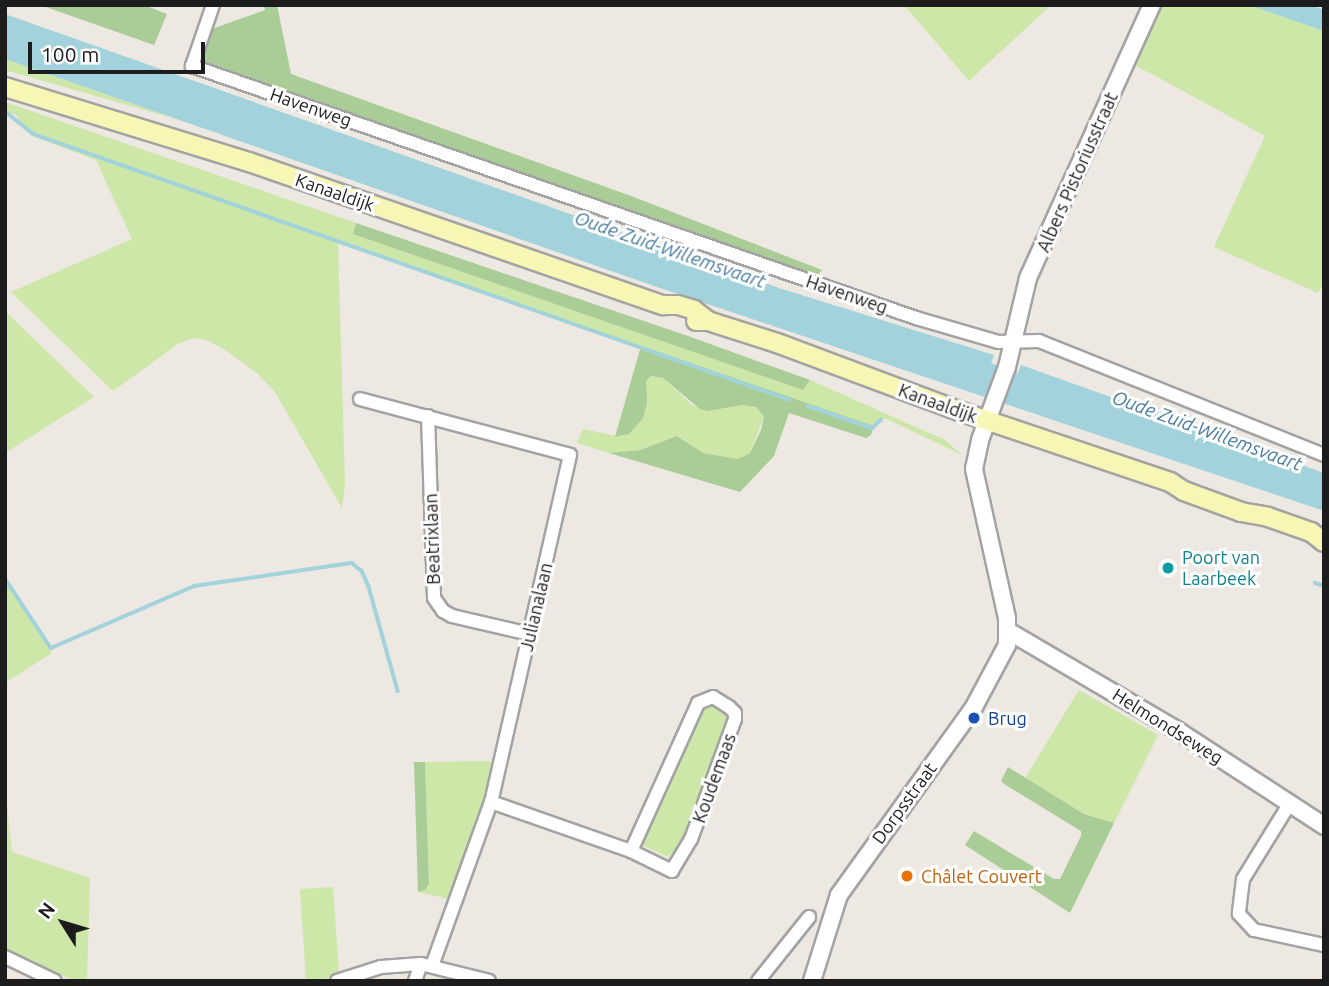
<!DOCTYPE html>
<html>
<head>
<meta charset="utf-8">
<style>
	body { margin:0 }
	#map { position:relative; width:1329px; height:986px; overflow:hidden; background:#ede8e1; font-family:Ubuntu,sans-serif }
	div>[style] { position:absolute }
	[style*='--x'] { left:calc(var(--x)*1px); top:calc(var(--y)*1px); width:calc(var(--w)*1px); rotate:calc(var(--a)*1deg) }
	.grass>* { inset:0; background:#cce7a7 }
	.forest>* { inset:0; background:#aacc96 }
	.water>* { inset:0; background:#a2d2db }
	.stream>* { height:3.5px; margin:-1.75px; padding:0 1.75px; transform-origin:1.75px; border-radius:1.75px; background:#a2d2db }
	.roads { filter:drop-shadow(2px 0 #a3a3a3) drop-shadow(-2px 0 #a3a3a3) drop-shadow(0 2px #a3a3a3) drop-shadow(0 -2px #a3a3a3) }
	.minor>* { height:12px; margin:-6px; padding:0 6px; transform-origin:6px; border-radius:6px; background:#fff }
	.tertiary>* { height:16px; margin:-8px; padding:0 8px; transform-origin:8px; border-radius:8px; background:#fff }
	.secondary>* { height:18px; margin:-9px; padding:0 9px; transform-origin:9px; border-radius:9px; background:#f8f6b5 }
	.dots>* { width:19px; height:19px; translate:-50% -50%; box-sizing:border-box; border:4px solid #fff; border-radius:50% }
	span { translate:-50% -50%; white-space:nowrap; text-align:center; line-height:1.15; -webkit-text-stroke:6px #fff; paint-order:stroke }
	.street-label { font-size:18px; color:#1c1c1c }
	.culture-label { font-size:18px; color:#0d838f }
	.left { translate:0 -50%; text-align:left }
	.transit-label { font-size:18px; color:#164399 }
	.food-label { font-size:18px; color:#c56008 }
	.water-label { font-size:19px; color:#477ba1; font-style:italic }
	.frame { position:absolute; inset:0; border:7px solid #1c1c1c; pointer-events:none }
	.north { position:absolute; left:28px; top:888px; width:70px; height:70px; -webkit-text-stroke:5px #fff; paint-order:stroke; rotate:307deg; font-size:19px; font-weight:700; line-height:28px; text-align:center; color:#1c1c1c }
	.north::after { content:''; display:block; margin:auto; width:24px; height:32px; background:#1c1c1c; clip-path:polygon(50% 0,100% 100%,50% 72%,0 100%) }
	.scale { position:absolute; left:28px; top:42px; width:177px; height:32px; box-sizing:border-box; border:4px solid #1c1c1c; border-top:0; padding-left:9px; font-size:21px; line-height:24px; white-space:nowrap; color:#1c1c1c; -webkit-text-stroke:5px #fff; paint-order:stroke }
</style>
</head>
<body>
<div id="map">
	<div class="grass">
		<div style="clip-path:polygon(904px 5px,1051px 5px,969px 81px)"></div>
		<div style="clip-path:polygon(1161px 5px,1249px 5px,1324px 31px,1324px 283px,1318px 293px,1214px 247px,1265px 136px,1165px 81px,1136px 66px,1133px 69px)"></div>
		<div style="clip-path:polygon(5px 59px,176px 119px,5px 70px)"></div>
		<div style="clip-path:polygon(5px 102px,356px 223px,353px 234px,803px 390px,810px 380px,945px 440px,962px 455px,887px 419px,880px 419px,874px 426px,338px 243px,345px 484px,342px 508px,275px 392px,257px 373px,225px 350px,207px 340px,193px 338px,178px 344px,113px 391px,11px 292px,132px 239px,96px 160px,32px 136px,16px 115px,5px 111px)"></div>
		<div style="clip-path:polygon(5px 311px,94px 397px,5px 453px)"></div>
		<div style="clip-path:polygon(651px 376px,663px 378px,692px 405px,708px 411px,742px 405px,756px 407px,764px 416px,750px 453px,738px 459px,703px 453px,677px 436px,640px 450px,609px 453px,577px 443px,583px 429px,622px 437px,646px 381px)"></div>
		<div style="clip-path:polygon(5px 580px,52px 653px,5px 683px)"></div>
		<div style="clip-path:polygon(1079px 690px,1158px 735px,1114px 823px,1084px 814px,1025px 778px)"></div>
		<div style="clip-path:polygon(704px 703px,726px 712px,727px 718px,683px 842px,668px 857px,644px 846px,641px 841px)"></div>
		<div style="clip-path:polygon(490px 761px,493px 764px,489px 781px,449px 899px,418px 892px,425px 890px,429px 884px,425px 762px)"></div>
		<div style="clip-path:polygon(5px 788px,12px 852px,90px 878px,87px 981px,76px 981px,5px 953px)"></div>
		<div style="clip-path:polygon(333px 887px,339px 974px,319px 981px,306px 981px,300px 889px)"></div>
	</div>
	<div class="forest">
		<div style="clip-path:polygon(40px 5px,144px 5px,167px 14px,154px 45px)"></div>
		<div style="clip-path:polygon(264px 5px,277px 5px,291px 74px,631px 196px,822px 270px,814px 280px,203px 65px,200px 62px,209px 30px,265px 10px)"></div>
		<div style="clip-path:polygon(356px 223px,688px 336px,810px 380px,803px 390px,353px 234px)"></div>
		<div style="clip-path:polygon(641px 346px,874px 426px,871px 435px,866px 438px,789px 413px,774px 456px,740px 492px,609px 453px,640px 450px,677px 436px,703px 453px,738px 459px,750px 453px,761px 430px,764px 416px,756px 407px,742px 405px,708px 411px,700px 409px,663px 378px,651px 376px,646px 381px,647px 403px,643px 418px,629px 434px,615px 437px)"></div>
		<div style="clip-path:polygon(414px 762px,425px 762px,429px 884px,425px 890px,418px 892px)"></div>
		<div style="clip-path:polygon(1008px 767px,1084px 814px,1114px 823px,1070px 913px,965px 845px,974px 831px,1054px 879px,1060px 879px,1081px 836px,1081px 831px,1004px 784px,1001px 781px)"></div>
	</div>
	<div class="water">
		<div style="clip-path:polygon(1249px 5px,1311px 5px,1324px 10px,1324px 31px)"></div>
		<div style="clip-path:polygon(5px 14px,779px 288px,994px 355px,991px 363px,1018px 373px,1021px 365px,1324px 473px,1324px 511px,657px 287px,5px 59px)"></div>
	</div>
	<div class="stream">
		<div style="--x:5;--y:111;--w:36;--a:39"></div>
		<div style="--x:33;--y:134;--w:802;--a:19.36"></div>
		<div style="--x:808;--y:406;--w:68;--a:19"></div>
		<div style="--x:872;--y:428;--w:12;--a:-42"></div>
		<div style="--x:5;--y:578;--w:84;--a:56.7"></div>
		<div style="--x:51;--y:648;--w:156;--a:-23.4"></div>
		<div style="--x:194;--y:586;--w:160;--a:-8.3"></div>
		<div style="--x:352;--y:563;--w:13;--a:39"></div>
		<div style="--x:362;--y:571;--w:17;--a:66"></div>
		<div style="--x:369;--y:587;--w:108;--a:74.4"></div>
		<div style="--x:1315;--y:583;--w:9;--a:18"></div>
	</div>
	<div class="roads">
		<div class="minor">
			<div style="--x:213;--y:5;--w:65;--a:109"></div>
			<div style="--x:192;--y:66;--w:767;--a:19.19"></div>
			<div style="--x:916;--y:318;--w:85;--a:16.3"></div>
			<div style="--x:998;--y:342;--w:41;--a:-1.4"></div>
			<div style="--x:1039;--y:341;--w:307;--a:21.8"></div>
			<div style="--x:360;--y:399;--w:217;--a:14.9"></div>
			<div style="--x:570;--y:455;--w:356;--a:102.8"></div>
			<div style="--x:491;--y:802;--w:174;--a:109.8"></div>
			<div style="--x:428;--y:416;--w:182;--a:88.1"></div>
			<div style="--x:434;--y:598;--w:16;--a:55"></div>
			<div style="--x:443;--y:611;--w:10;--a:29"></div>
			<div style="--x:452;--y:616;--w:80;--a:13"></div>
			<div style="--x:491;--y:802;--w:148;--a:19.3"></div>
			<div style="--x:631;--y:851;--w:162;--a:-65.6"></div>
			<div style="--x:698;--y:703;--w:16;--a:-22"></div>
			<div style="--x:713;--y:697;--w:19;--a:32"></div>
			<div style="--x:729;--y:707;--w:8;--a:45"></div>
			<div style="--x:735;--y:713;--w:6;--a:90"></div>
			<div style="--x:735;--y:719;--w:128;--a:110.1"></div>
			<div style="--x:691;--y:839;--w:37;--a:121"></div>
			<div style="--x:672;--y:871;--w:46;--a:-154"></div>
			<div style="--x:1290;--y:803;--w:89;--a:121.7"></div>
			<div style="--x:1243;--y:879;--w:35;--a:97"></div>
			<div style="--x:1239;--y:914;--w:22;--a:47"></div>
			<div style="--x:1254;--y:930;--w:72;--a:12.1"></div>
			<div style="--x:5;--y:957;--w:55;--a:25.6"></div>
			<div style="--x:337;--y:981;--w:46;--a:-17.7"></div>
			<div style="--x:381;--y:967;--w:40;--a:-4.3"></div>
			<div style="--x:421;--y:964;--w:70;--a:14"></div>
			<div style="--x:415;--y:981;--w:18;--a:-71"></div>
			<div style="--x:758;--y:981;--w:82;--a:-51.4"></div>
		</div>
		<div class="tertiary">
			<div style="--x:1008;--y:631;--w:199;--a:30.4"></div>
			<div style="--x:1180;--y:732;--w:172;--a:33.1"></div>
			<div style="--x:812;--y:981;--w:90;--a:-72.6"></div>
			<div style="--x:839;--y:895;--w:231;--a:-54.3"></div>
			<div style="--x:974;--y:707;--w:70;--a:-62"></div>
			<div style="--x:1007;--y:645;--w:27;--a:-90"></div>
			<div style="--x:1007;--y:618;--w:153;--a:-102.5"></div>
			<div style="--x:974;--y:469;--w:30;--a:-78"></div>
			<div style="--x:980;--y:440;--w:78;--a:-69.7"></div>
			<div style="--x:1007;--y:367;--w:91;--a:-76.7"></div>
			<div style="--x:1028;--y:278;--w:300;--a:-65.6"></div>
		</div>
		<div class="secondary">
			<div style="--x:5;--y:87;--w:255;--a:17.1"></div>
			<div style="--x:249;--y:162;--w:438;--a:19.1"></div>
			<div style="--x:663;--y:305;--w:15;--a:0"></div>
			<div style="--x:678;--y:305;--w:17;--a:17"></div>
			<div style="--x:694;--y:310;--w:18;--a:38"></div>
			<div style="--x:696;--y:321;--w:12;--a:0"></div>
			<div style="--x:708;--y:321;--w:72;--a:17.7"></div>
			<div style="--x:777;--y:343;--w:194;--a:20.5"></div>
			<div style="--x:959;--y:411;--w:223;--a:18.6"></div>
			<div style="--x:1170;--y:482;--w:17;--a:33"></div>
			<div style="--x:1184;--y:491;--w:61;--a:20.2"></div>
			<div style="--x:1241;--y:512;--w:27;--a:10"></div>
			<div style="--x:1268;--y:517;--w:46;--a:19.2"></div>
			<div style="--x:1311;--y:532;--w:16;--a:38"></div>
		</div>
	</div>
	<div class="dots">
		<div style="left:1168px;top:568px;background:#0f9aa8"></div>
		<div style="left:974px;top:718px;background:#1a4fb4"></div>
		<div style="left:907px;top:876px;background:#e8710a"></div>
	</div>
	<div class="street-label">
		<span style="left:311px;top:107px;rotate:19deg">Havenweg</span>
		<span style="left:1077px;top:172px;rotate:-66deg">Albers Pistoriusstraat</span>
		<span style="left:335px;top:192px;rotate:19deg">Kanaaldijk</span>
		<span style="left:847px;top:294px;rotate:19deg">Havenweg</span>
		<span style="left:938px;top:403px;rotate:20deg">Kanaaldijk</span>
		<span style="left:432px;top:539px;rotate:-92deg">Beatrixlaan</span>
		<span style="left:536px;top:607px;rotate:-77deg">Julianalaan</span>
		<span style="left:1168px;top:726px;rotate:32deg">Helmondseweg</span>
		<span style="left:714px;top:778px;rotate:-70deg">Koudemaas</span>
		<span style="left:904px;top:803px;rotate:-54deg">Dorpsstraat</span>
	</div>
	<div class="culture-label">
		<span class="left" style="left:1182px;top:568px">Poort van<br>Laarbeek</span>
	</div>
	<div class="transit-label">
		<span class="left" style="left:988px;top:718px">Brug</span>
	</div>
	<div class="food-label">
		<span class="left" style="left:921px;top:876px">Châlet Couvert</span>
	</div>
	<div class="water-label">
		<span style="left:670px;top:250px;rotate:19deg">Oude Zuid-Willemsvaart</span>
		<span style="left:1207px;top:431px;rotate:20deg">Oude Zuid-Willemsvaart</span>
	</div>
	<div class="frame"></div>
	<div class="north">N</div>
	<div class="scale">100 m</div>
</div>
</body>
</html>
